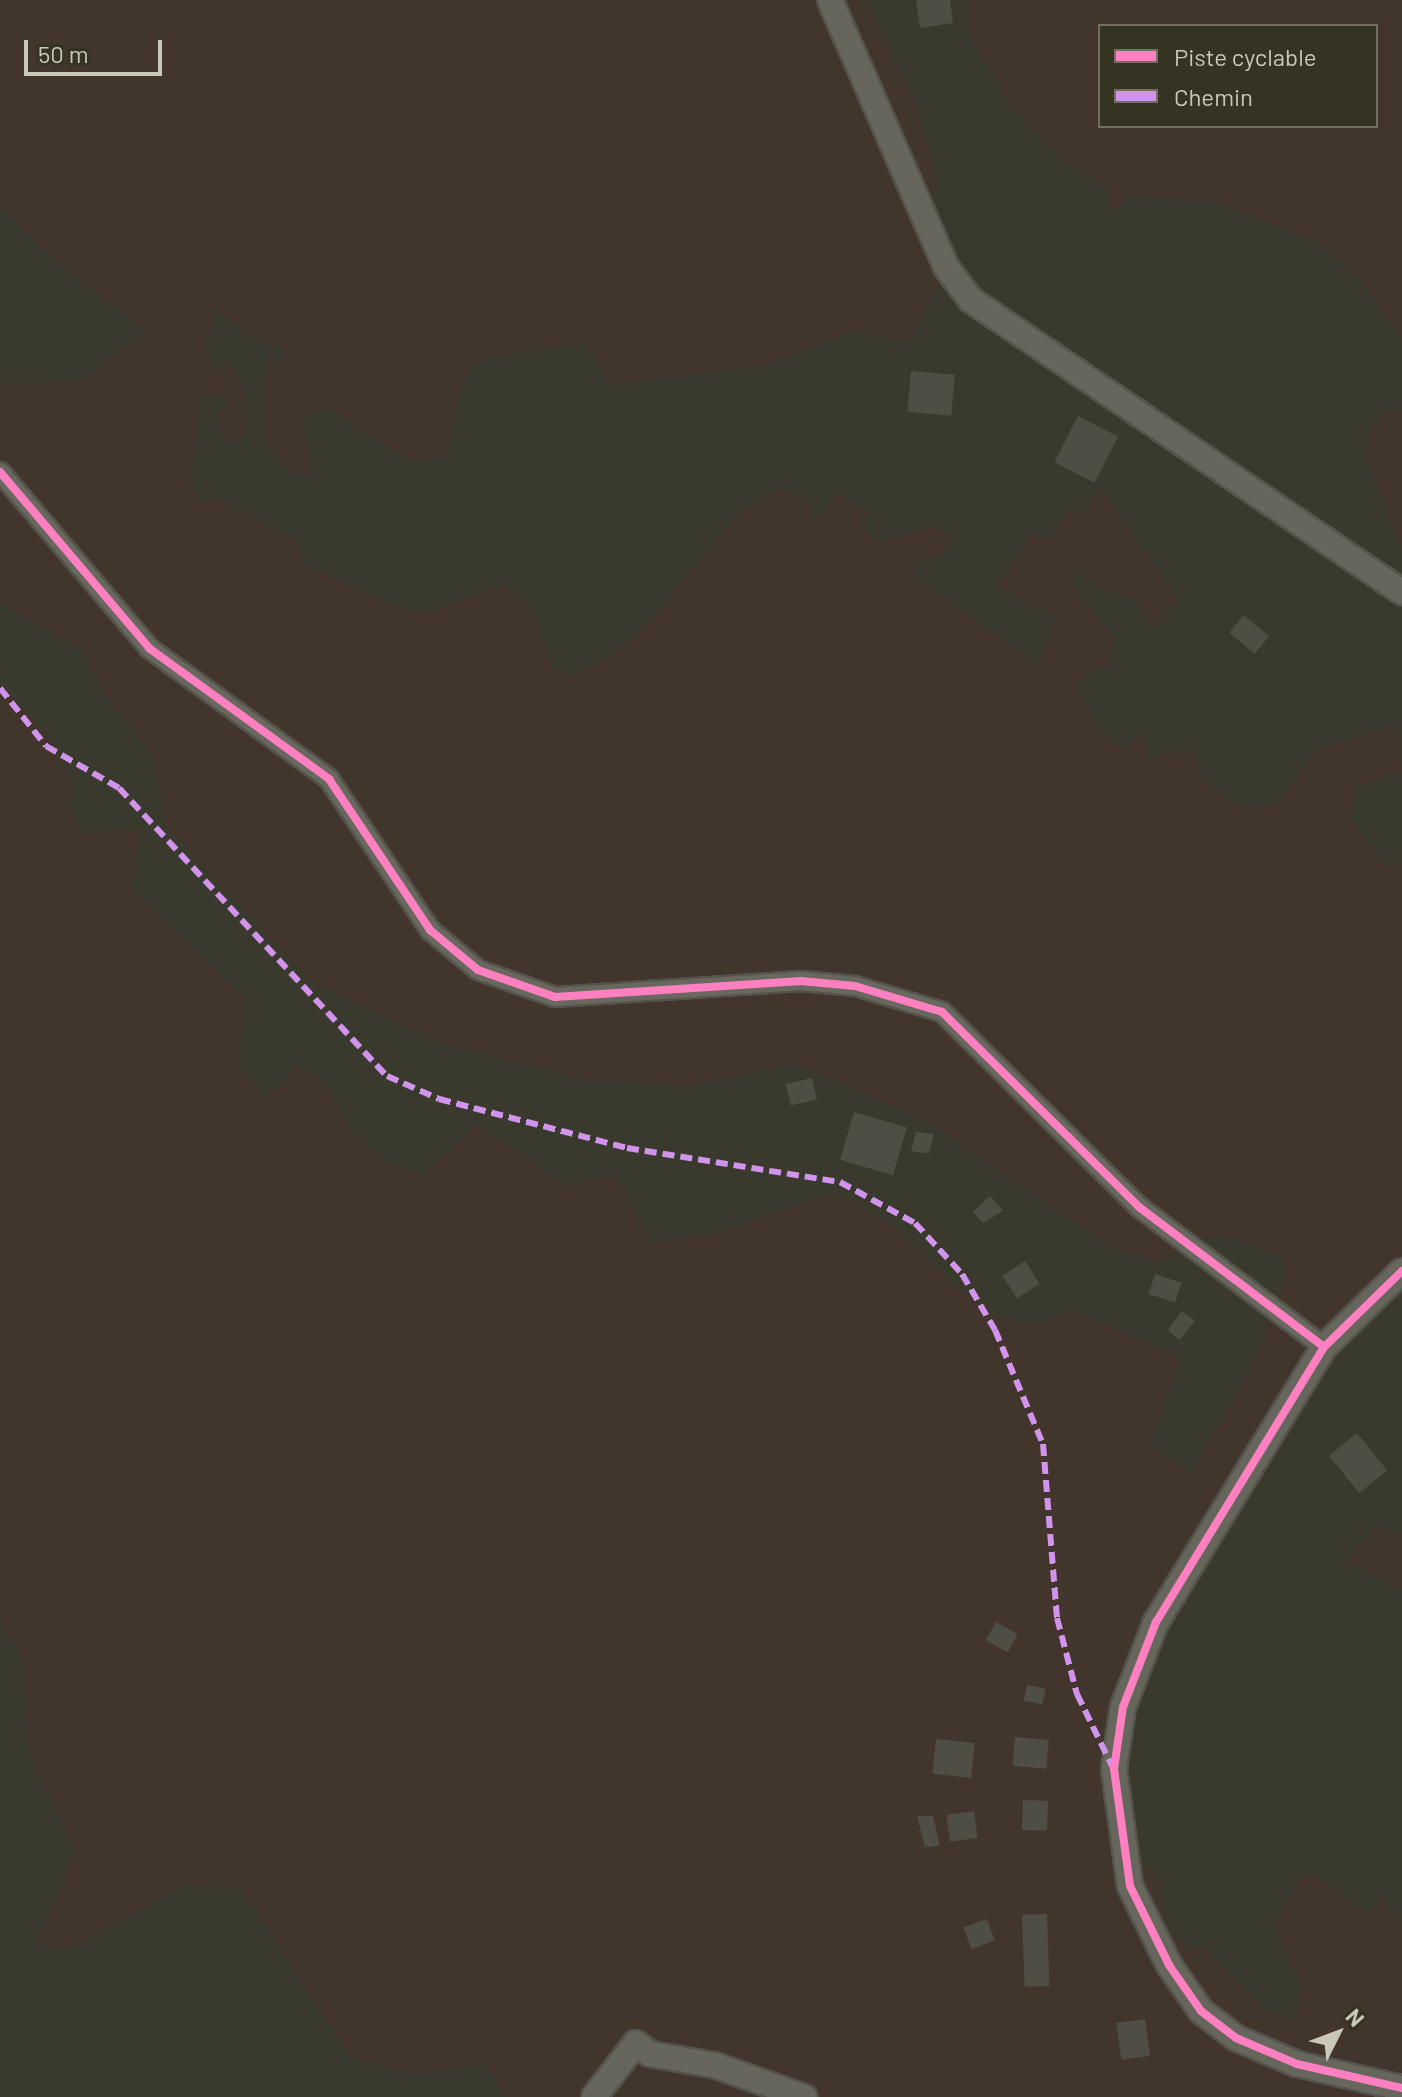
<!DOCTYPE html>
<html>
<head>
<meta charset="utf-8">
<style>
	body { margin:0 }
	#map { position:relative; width:1402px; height:2097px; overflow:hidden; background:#3a392e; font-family:Barlow,sans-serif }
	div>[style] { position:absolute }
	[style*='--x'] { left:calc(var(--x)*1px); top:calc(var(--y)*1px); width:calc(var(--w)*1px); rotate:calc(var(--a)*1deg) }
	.green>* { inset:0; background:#42352c }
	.building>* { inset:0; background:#4f4e44; transform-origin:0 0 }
	.roads { filter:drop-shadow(2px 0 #55544c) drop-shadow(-2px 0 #55544c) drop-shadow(0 2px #55544c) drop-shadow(0 -2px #55544c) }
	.street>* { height:18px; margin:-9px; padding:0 9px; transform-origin:9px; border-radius:9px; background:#68685e }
	.secondary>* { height:24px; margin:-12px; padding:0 12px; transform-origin:12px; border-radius:12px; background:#66665c }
	.quiet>* { height:6px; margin-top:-3px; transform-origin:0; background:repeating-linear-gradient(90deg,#d193ec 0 12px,transparent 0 18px) }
	.cycleway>* { height:8px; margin:-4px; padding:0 4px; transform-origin:4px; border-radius:4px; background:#ff80c0 }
	span { translate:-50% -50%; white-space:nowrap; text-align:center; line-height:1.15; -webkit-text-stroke:8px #353321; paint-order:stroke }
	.legend { position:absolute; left:1098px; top:24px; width:280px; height:104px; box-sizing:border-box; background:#353321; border:2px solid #716f5e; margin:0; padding:10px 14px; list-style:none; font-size:24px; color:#cac9b9 }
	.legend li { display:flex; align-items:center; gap:16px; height:40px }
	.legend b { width:40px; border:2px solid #716f5e }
	.north { position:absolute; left:1298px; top:1993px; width:80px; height:80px; -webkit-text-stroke:6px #353321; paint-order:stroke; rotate:48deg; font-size:22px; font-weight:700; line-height:32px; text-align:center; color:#cac9b9 }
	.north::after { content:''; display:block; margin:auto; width:28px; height:36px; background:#cac9b9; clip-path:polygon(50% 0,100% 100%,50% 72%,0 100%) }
	.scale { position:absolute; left:24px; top:40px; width:138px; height:36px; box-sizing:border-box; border:4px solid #cac9b9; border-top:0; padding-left:10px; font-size:24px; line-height:28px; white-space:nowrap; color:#cac9b9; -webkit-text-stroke:6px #353321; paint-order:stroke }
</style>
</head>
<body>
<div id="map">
	<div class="green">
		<div style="clip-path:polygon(0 0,866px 0,919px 112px,936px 185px,926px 210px,946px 267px,910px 341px,852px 331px,767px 364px,610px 384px,585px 344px,488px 357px,467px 371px,444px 457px,407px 460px,330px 408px,302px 419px,311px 474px,291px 473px,265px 444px,267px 360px,287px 361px,283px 347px,266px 345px,215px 310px,205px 351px,213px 371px,230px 365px,241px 380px,248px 422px,242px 437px,227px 442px,216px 417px,227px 406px,223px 396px,199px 396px,190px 486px,202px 504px,217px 500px,295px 541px,306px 566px,397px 607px,424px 614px,506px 585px,529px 605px,552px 669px,573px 675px,612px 655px,655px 615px,739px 513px,776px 490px,808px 498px,812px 518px,827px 511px,836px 495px,869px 512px,860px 524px,875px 542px,932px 527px,953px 535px,945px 554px,914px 563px,914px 577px,1039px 666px,1056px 617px,997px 586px,1031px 536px,1050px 538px,1071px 510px,1086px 511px,1099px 486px,1178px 599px,1152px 629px,1133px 598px,1101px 589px,1080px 571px,1069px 582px,1115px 639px,1110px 666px,1087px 672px,1074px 688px,1102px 732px,1125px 748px,1138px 735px,1146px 741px,1147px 758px,1193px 749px,1200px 773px,1224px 797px,1255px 810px,1278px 804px,1317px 749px,1397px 726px,1402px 772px,1359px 786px,1348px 818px,1388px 867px,1402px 862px,1402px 1271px,1345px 1326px,1165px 1606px,1119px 1732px,1131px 1853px,1160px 1876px,1166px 1925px,1187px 1946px,1206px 1950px,1268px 2012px,1295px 2019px,1302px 1984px,1279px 1943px,1277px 1919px,1301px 1878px,1314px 1874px,1364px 1915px,1382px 1899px,1402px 1924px,1402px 2097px,507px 2097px,484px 2063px,413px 2074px,351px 2057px,241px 1888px,185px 1885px,69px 1949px,36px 1944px,76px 1852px,31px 1758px,24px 1657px,0 1623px,0 689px,44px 731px,72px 782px,67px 804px,83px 834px,142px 828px,131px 888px,243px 997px,239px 1067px,267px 1098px,297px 1066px,325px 1082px,351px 1132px,383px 1162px,424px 1176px,477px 1124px,565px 1186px,616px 1176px,649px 1243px,715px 1234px,836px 1192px,893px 1227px,983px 1311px,1030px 1326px,1072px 1311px,1181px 1357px,1150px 1444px,1190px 1474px,1250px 1374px,1284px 1281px,1285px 1257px,1220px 1233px,1158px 1262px,1109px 1246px,931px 1123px,795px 1063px,691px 1086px,585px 1079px,438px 1042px,310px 980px,166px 826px,154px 756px,100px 689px,83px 650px,0 603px,0 383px,80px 382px,146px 331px,43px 250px,0 205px)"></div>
		<div style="clip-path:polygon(evenodd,969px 0,1402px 0,1402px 339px,1361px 279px,1319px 243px,1216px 202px,1131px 194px,1116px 210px,1107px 205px,1107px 189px,1069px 164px,1009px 102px,970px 33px,969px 0,1100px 26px,1376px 26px,1376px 126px,1100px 126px,1100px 26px)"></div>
		<div style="clip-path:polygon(1402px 411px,1402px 549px,1368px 459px,1370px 430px,1385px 412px)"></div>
		<div style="clip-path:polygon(1378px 1526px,1402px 1537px,1402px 1589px,1346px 1560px)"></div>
	</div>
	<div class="building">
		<div style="clip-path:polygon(916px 0,950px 0,953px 23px,920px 28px)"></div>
		<div style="left:911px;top:371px;width:44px;height:41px;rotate:5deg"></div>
		<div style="left:1078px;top:416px;width:45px;height:52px;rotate:27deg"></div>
		<div style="left:1244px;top:615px;width:33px;height:23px;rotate:40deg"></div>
		<div style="left:812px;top:1078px;width:22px;height:27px;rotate:77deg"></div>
		<div style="left:854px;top:1112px;width:55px;height:50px;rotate:16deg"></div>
		<div style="clip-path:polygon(916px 1132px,934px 1134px,929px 1153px,911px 1152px)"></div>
		<div style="clip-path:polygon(990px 1196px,1003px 1211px,983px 1223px,973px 1212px)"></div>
		<div style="left:1025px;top:1261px;width:27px;height:27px;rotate:57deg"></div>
		<div style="left:1155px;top:1274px;width:28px;height:21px;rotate:18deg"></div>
		<div style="clip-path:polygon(1182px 1311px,1195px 1321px,1179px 1340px,1168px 1330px)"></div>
		<div style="left:1357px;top:1433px;width:48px;height:36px;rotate:51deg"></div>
		<div style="left:996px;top:1622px;width:25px;height:21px;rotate:29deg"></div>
		<div style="left:1027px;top:1685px;width:19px;height:16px;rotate:12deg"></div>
		<div style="left:1015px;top:1737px;width:34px;height:29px;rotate:5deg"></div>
		<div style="left:936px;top:1739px;width:39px;height:35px;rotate:6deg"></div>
		<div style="left:1023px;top:1800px;width:25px;height:30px;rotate:2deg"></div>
		<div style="left:974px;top:1811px;width:27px;height:28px;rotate:82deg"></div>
		<div style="clip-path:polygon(917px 1816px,933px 1816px,940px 1846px,925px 1847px)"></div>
		<div style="left:1047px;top:1914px;width:72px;height:25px;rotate:88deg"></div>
		<div style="left:987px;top:1919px;width:23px;height:25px;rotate:70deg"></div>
		<div style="left:1145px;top:2019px;width:37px;height:29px;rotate:82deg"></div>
	</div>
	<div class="roads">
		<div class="street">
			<div style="--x:0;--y:472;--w:231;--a:49.7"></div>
			<div style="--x:149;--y:648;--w:223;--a:36"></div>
			<div style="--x:329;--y:779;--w:182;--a:56.2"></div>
			<div style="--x:430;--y:930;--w:62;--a:39.8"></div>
			<div style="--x:478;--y:970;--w:82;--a:19.3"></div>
			<div style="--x:555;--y:997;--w:247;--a:-3.7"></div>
			<div style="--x:801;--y:981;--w:54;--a:5.3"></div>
			<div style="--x:855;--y:986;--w:91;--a:16.6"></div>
			<div style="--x:942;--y:1012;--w:277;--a:44.7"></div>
			<div style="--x:1139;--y:1207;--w:232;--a:37.1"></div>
		</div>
		<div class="secondary">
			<div style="--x:830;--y:0;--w:291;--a:66.5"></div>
			<div style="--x:946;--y:267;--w:41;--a:52.9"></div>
			<div style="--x:971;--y:300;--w:521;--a:34.12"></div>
			<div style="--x:1402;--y:1271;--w:109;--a:135.7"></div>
			<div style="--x:1324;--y:1347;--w:322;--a:121.4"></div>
			<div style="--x:1156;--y:1622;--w:91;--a:111.2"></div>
			<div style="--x:1123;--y:1707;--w:63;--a:98.3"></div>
			<div style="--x:1114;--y:1769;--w:118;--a:82.2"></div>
			<div style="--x:1130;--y:1886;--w:88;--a:63.7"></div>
			<div style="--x:1169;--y:1965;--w:56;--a:55.2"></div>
			<div style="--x:1201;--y:2011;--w:44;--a:37.6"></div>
			<div style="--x:1236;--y:2038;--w:66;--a:23.1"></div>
			<div style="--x:1297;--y:2064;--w:108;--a:12.9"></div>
			<div style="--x:594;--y:2097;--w:68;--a:-52.1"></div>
			<div style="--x:636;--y:2043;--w:18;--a:38"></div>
			<div style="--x:650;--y:2054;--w:65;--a:9.8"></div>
			<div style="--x:714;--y:2065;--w:96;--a:19.6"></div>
		</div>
	</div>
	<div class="quiet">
		<div style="--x:0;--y:688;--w:74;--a:51.6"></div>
		<div style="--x:46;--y:746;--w:84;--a:29.9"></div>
		<div style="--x:119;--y:788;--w:393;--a:47.1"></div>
		<div style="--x:387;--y:1076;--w:57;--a:23.9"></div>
		<div style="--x:439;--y:1099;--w:194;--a:14.6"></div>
		<div style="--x:627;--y:1148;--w:216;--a:9.1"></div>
		<div style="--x:840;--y:1182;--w:85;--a:28.7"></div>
		<div style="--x:915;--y:1223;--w:69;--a:47.3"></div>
		<div style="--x:962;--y:1274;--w:65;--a:59.5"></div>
		<div style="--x:995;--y:1330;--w:124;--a:67.2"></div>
		<div style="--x:1043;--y:1444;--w:175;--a:85.4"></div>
		<div style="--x:1057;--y:1618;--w:79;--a:75.3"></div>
		<div style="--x:1077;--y:1694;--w:80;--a:64.1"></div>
	</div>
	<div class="cycleway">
		<div style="--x:0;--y:472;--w:231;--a:49.7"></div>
		<div style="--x:149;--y:648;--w:223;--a:36"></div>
		<div style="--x:329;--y:779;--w:182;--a:56.2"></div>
		<div style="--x:430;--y:930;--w:62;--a:39.8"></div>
		<div style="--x:478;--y:970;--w:82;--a:19.3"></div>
		<div style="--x:555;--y:997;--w:247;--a:-3.7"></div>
		<div style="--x:801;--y:981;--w:54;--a:5.3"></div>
		<div style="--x:855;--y:986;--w:91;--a:16.6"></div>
		<div style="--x:942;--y:1012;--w:277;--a:44.7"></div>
		<div style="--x:1139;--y:1207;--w:232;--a:37.1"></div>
		<div style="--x:1402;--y:1271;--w:109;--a:135.7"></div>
		<div style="--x:1324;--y:1347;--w:322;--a:121.4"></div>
		<div style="--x:1156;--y:1622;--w:91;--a:111.2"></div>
		<div style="--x:1123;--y:1707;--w:63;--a:98.3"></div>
		<div style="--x:1114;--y:1769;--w:118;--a:82.2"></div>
		<div style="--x:1130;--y:1886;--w:88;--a:63.7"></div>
		<div style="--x:1169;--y:1965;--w:56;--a:55.2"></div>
		<div style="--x:1201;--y:2011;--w:44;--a:37.6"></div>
		<div style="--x:1236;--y:2038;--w:66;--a:23.1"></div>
		<div style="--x:1297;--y:2064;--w:108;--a:12.9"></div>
	</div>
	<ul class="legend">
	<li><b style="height:10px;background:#ff80c0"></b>Piste cyclable</li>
	<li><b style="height:10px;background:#d193ec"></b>Chemin</li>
	</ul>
	<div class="north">N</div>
	<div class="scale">50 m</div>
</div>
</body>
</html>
